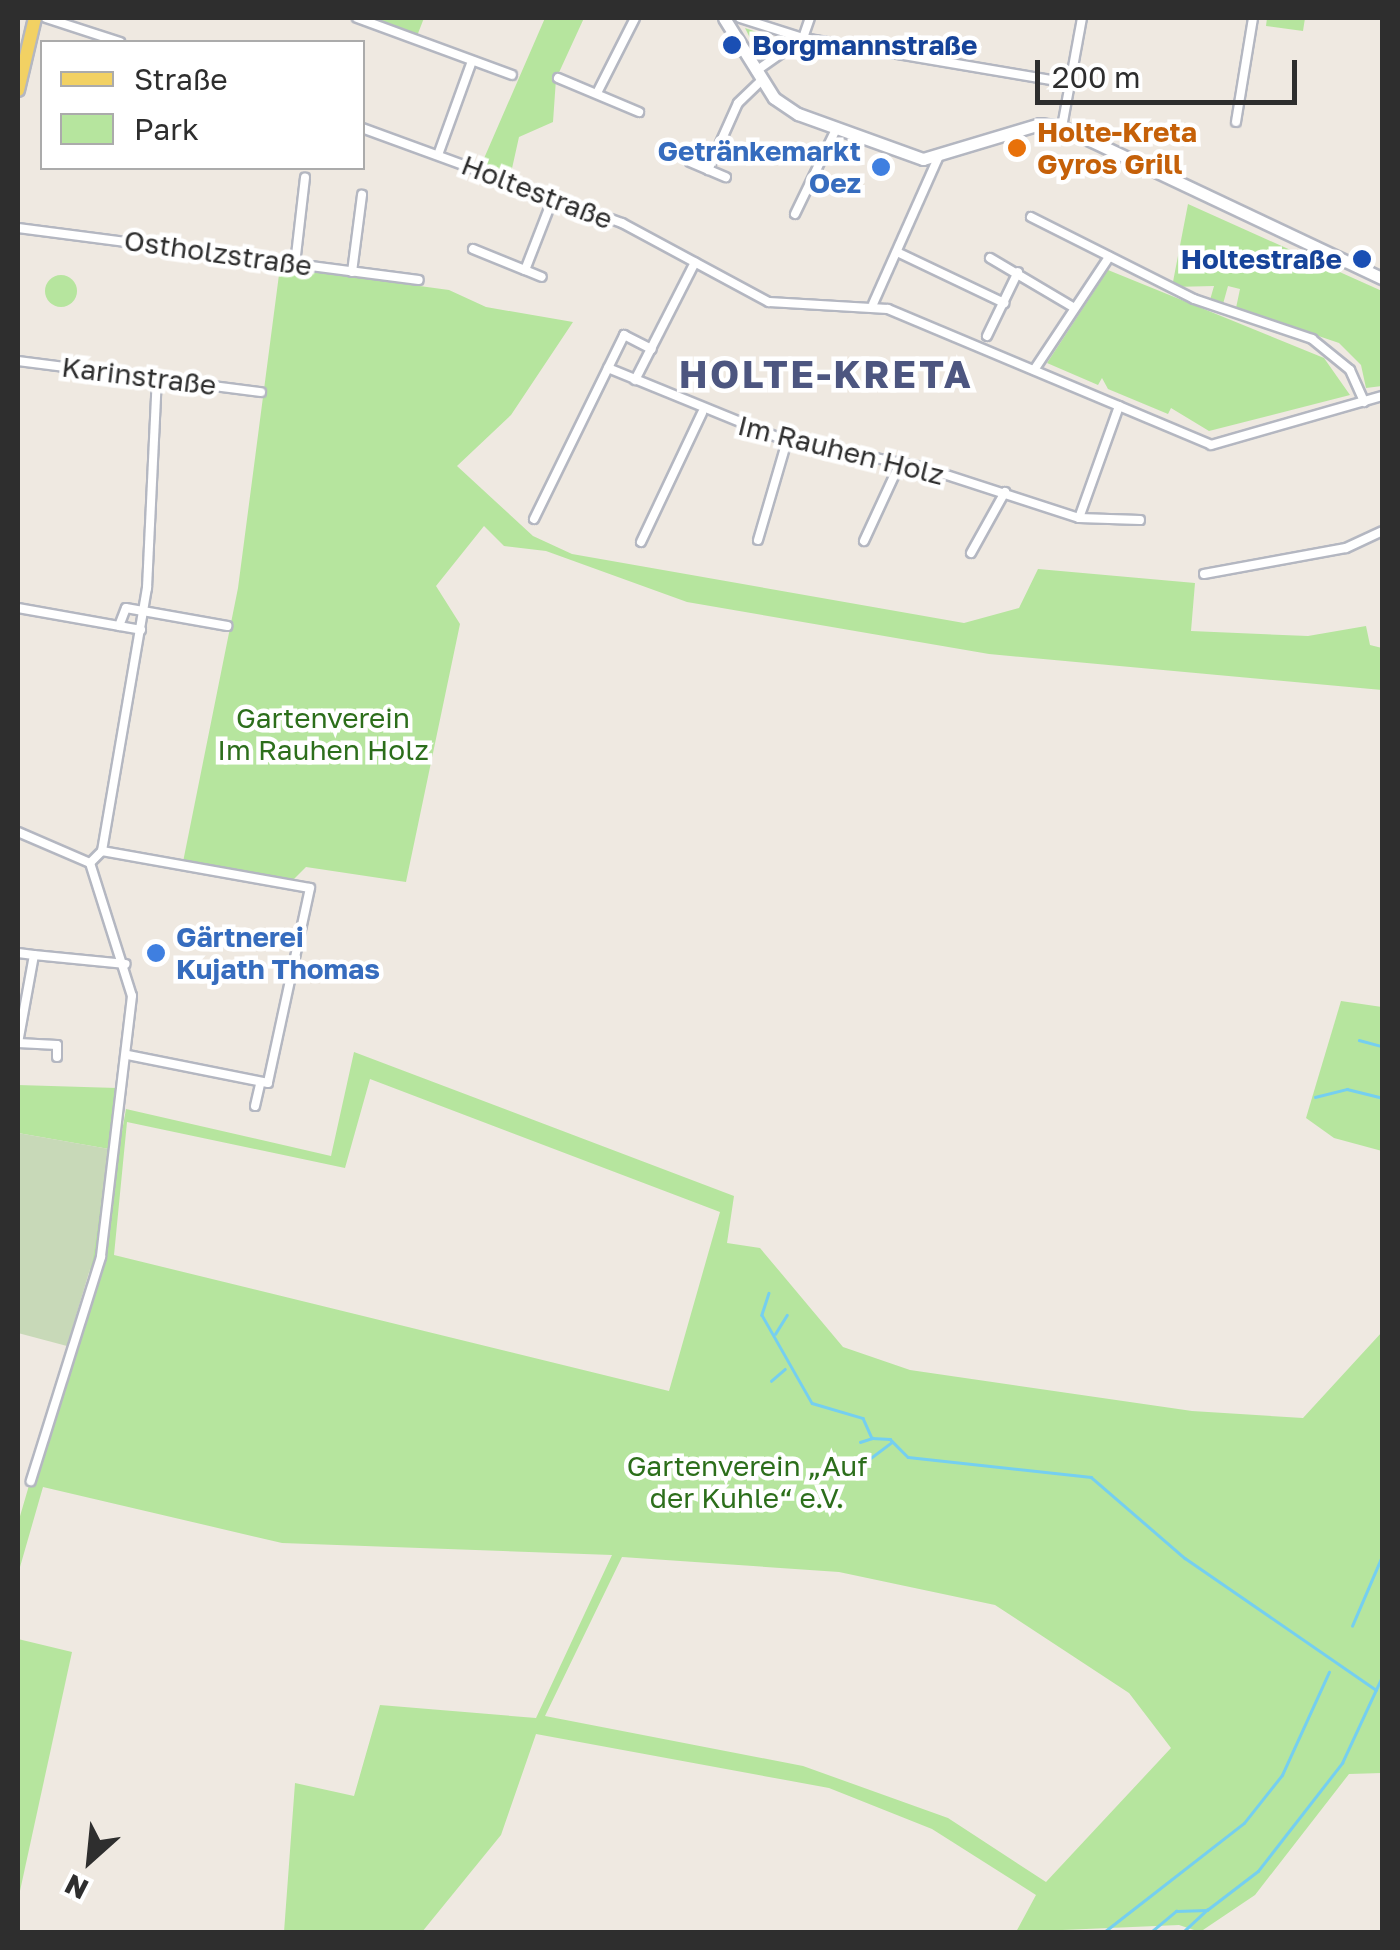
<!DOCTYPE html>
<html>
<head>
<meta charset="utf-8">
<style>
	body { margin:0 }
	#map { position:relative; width:1400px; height:1950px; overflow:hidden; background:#efe9e1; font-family:"Golos Text",sans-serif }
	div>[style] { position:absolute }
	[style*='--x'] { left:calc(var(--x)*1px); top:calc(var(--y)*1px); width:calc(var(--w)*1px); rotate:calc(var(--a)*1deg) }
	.green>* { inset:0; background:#b6e59e }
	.round { border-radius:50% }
	.cemetery>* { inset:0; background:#c8d9b8 }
	.stream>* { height:2.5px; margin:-1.25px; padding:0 1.25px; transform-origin:1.25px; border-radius:1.25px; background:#75cff0 }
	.roads { filter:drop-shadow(2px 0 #b4b7c1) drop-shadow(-2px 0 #b4b7c1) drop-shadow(0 2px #b4b7c1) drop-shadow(0 -2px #b4b7c1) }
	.street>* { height:8px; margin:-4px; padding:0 4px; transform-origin:4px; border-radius:4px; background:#fff }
	.secondary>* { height:11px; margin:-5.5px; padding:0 5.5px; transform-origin:5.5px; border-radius:5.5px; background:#fff }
	.primary>* { height:12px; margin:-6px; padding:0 6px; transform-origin:6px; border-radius:6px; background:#f2d163 }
	.dots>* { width:28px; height:28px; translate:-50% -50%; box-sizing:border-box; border:5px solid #fff; border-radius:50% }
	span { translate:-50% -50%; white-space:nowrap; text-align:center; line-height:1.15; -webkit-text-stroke:9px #fff; paint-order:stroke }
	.transit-label { font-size:28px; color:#164399; font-weight:700 }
	.left { translate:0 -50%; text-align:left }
	.right { translate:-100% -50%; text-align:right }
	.food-label { font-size:28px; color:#c56008; font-weight:700 }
	.shop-label { font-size:28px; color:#366cbe; font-weight:700 }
	.street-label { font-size:28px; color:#2e2e2e }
	.park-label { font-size:28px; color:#2c6e1b }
	.district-label { font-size:38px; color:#4d5680; font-weight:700; letter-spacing:2.5px }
	.frame { position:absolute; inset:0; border:20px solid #2e2e2e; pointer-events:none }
	.legend { position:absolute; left:40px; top:40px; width:325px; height:130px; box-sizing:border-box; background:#fff; border:2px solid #ababab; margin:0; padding:12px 18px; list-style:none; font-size:30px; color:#2e2e2e }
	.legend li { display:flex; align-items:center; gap:20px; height:50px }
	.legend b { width:50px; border:2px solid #ababab }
	.north { position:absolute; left:40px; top:1810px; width:100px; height:100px; -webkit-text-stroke:8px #fff; paint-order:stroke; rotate:207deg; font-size:28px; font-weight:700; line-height:40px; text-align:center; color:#2e2e2e }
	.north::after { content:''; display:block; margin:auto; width:35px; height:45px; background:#2e2e2e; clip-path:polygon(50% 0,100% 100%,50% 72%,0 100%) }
	.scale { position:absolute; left:1035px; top:60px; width:262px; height:45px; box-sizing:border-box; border:5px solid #2e2e2e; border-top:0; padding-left:12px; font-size:30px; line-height:35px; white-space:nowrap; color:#2e2e2e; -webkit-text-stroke:8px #fff; paint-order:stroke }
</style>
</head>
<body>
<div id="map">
	<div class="green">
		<div style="clip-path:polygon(364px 18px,424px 18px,417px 36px)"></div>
		<div style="clip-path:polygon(545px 18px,584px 18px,556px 79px,553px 122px,519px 137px,511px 173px,482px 163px)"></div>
		<div style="clip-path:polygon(1267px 18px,1305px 18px,1303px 31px,1266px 26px)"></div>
		<div style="clip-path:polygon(745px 28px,786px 42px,759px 56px)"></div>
		<div style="clip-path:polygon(1188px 204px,1382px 291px,1382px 386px,1366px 388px,1361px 365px,1339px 343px,1236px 308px,1240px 289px,1228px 286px,1223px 304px,1210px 300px,1214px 286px,1172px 287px)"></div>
		<div style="clip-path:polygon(280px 267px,449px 290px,486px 307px,573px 322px,511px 415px,457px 466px,533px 536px,572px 554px,964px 623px,1019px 608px,1038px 569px,1195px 583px,1191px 631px,1308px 636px,1366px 626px,1370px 645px,1382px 648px,1382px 690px,989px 654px,687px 602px,546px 551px,504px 546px,484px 526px,436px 586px,460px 624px,406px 882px,306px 867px,290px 883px,183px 862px,238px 588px)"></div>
		<div style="clip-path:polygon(1108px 270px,1324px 358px,1350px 395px,1209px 431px,1171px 408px,1168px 414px,1108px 389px,1102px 378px,1098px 385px,1047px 363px)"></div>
		<div class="round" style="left:45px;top:275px;width:32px;height:32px"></div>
		<div style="clip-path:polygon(1341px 1001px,1382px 1007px,1382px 1151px,1334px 1138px,1306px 1118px)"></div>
		<div style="clip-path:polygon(evenodd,354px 1052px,734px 1196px,727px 1243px,760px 1248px,843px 1347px,910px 1370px,1192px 1411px,1303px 1418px,1382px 1332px,1382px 1773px,1349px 1774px,1255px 1895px,1200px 1932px,1179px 1925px,1016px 1932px,1036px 1895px,932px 1829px,829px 1788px,536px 1734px,501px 1835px,422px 1932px,284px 1932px,295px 1783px,354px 1796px,380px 1705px,536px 1718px,612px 1555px,282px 1543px,43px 1487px,18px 1574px,18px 1523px,87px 1287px,109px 1149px,18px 1133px,18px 1085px,117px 1088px,109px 1149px,119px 1148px,126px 1109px,331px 1156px,354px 1052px,370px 1079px,720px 1212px,669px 1391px,114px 1255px,127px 1122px,345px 1168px,370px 1079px,354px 1052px,622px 1557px,839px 1572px,995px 1605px,1129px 1693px,1171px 1748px,1046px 1882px,948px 1818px,803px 1766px,545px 1716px,622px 1557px)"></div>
		<div style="clip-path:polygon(18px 1639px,72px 1652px,18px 1900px)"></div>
	</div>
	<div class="cemetery">
		<div style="clip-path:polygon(18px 1133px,109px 1149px,93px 1259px,67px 1346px,18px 1333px)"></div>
	</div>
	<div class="stream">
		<div style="--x:1359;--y:1040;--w:24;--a:15"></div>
		<div style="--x:1315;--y:1097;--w:33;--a:-14"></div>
		<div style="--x:1347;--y:1089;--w:36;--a:14"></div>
		<div style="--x:769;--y:1293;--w:23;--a:108"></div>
		<div style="--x:762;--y:1315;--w:101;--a:60.4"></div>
		<div style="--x:812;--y:1403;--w:53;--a:16.4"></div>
		<div style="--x:863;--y:1418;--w:22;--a:66"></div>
		<div style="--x:872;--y:1438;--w:18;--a:3"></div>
		<div style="--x:890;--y:1439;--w:25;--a:45"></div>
		<div style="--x:908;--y:1457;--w:184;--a:6.2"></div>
		<div style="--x:1091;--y:1477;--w:124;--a:40.8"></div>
		<div style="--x:1185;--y:1558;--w:232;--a:34.6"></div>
		<div style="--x:775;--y:1334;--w:22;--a:-58"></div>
		<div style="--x:771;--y:1381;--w:18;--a:-41"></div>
		<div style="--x:860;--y:1442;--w:13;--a:-18"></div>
		<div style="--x:848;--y:1475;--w:55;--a:-36.9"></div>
		<div style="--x:1352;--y:1626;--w:76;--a:-66.8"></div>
		<div style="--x:1104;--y:1932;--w:177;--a:-37.9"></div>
		<div style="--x:1244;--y:1823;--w:61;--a:-51.6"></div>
		<div style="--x:1282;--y:1775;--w:113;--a:-65.5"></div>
		<div style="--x:1151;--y:1932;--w:33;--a:-40"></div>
		<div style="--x:1176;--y:1911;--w:31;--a:-2"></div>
		<div style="--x:1207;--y:1910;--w:64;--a:-37.4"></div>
		<div style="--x:1258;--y:1871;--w:137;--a:-52.1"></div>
		<div style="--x:1342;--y:1763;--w:95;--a:-65.1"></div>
		<div style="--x:1183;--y:1932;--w:33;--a:-43"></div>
	</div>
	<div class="roads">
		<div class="street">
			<div style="--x:46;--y:18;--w:78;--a:18"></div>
			<div style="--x:357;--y:18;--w:165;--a:20.2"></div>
			<div style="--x:740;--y:18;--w:66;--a:17.6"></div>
			<div style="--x:803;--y:38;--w:271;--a:9.6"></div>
			<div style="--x:756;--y:71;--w:57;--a:-35.1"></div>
			<div style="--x:803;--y:38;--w:21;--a:-71"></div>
			<div style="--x:558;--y:78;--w:88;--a:22.8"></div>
			<div style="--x:597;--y:93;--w:84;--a:-63.1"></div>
			<div style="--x:1236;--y:122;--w:105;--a:-80.7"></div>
			<div style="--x:1062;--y:127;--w:111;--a:-79.6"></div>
			<div style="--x:362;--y:128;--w:277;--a:20.1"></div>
			<div style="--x:622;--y:223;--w:167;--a:28.3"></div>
			<div style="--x:769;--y:302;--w:119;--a:3.4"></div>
			<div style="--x:888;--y:309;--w:350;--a:22.8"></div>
			<div style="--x:1211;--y:445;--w:178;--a:-16"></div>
			<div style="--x:438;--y:155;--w:100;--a:-70.1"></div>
			<div style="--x:690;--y:162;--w:39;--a:23"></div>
			<div style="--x:708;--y:170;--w:73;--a:-65.9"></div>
			<div style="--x:738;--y:103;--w:33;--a:-44"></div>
			<div style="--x:795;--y:214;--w:94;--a:-64.2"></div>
			<div style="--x:1031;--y:217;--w:182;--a:26.7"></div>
			<div style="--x:1194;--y:299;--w:125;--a:18.7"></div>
			<div style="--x:1312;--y:339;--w:49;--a:39.2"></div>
			<div style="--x:1350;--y:370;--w:35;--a:66"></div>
			<div style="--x:18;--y:228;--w:404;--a:7.4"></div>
			<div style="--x:473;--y:249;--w:74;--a:22.1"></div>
			<div style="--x:897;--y:252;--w:119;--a:25.5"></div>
			<div style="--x:990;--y:258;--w:96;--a:30.6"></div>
			<div style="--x:295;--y:264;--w:87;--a:-83.4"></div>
			<div style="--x:525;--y:270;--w:77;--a:-68.7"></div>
			<div style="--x:352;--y:272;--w:78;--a:-82.6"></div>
			<div style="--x:873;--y:304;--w:162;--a:-66"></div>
			<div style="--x:987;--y:336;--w:71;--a:-64.2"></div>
			<div style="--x:18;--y:361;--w:245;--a:7.3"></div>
			<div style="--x:608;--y:368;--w:193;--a:22.2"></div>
			<div style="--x:787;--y:441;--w:137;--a:10.9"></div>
			<div style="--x:922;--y:467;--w:165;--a:18"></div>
			<div style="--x:1079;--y:518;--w:61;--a:1.9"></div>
			<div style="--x:1034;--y:370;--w:136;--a:-56.4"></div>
			<div style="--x:635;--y:380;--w:132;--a:-63"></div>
			<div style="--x:1079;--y:518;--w:119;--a:-70.3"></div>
			<div style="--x:534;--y:519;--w:205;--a:-63.9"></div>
			<div style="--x:624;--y:335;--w:31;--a:27"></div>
			<div style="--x:758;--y:540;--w:103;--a:-73.7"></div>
			<div style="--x:864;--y:541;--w:88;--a:-65.2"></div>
			<div style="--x:641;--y:542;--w:143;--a:-64.7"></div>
			<div style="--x:971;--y:553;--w:70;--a:-60.9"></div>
			<div style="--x:1204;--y:574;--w:144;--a:-10.4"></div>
			<div style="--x:1346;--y:548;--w:40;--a:-25"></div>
			<div style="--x:18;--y:608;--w:125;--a:10.1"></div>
			<div style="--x:119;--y:626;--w:19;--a:-69"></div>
			<div style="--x:126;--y:608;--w:103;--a:10.1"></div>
			<div style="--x:18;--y:832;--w:78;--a:23.3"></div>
			<div style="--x:90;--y:863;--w:139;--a:72.5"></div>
			<div style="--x:132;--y:996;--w:263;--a:96.8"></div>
			<div style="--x:101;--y:1257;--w:235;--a:107.4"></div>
			<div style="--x:102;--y:851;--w:211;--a:10.1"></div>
			<div style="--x:310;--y:888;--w:199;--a:102.2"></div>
			<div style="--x:268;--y:1083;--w:143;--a:-168.7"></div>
			<div style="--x:90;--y:863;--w:17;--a:-45"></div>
			<div style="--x:102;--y:851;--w:267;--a:-80.3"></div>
			<div style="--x:147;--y:588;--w:209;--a:-87.3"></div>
			<div style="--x:18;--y:953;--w:16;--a:7"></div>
			<div style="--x:57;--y:1057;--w:12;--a:-90"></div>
			<div style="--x:57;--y:1045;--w:39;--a:-177"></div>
			<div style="--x:18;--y:1043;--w:89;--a:-79.7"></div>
			<div style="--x:34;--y:955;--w:92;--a:5.6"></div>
			<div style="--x:255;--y:1106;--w:22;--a:-77"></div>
		</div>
		<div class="secondary">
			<div style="--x:724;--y:18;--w:94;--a:58"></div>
			<div style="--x:774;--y:98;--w:29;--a:34"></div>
			<div style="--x:798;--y:114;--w:133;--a:19.8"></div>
			<div style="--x:923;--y:159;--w:122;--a:-16.7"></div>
			<div style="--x:1040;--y:124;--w:22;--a:8"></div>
			<div style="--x:1062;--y:127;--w:354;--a:25.3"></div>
		</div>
		<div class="primary">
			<div style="--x:18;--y:90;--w:74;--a:-76.7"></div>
		</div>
	</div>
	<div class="dots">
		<div style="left:732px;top:45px;background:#1a4fb4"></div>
		<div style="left:1017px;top:148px;background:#e8710a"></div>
		<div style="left:881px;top:167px;background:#3f7fe0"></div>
		<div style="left:1362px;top:259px;background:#1a4fb4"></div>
		<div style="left:156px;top:953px;background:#3f7fe0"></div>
	</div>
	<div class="transit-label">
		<span class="left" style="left:752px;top:45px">Borgmannstraße</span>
		<span class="right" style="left:1342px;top:259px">Holtestraße</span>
	</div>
	<div class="food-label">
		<span class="left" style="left:1037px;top:148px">Holte-Kreta<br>Gyros Grill</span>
	</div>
	<div class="shop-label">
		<span class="right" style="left:861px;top:167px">Getränkemarkt<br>Oez</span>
		<span class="left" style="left:176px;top:953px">Gärtnerei<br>Kujath Thomas</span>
	</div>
	<div class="street-label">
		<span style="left:537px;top:192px;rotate:21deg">Holtestraße</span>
		<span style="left:218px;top:253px;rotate:8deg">Ostholzstraße</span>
		<span style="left:139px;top:376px;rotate:7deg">Karinstraße</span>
		<span style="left:841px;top:450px;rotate:14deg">Im Rauhen Holz</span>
	</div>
	<div class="park-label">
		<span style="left:323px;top:734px">Gartenverein<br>Im Rauhen Holz</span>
		<span style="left:747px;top:1482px">Gartenverein „Auf<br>der Kuhle“ e.V.</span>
	</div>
	<div class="district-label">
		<span style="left:826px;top:374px">HOLTE-KRETA</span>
	</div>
	<div class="frame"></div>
	<ul class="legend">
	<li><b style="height:12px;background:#f2d163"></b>Straße</li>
	<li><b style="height:28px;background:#b6e59e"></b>Park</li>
	</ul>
	<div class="north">N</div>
	<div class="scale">200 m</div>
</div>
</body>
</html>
